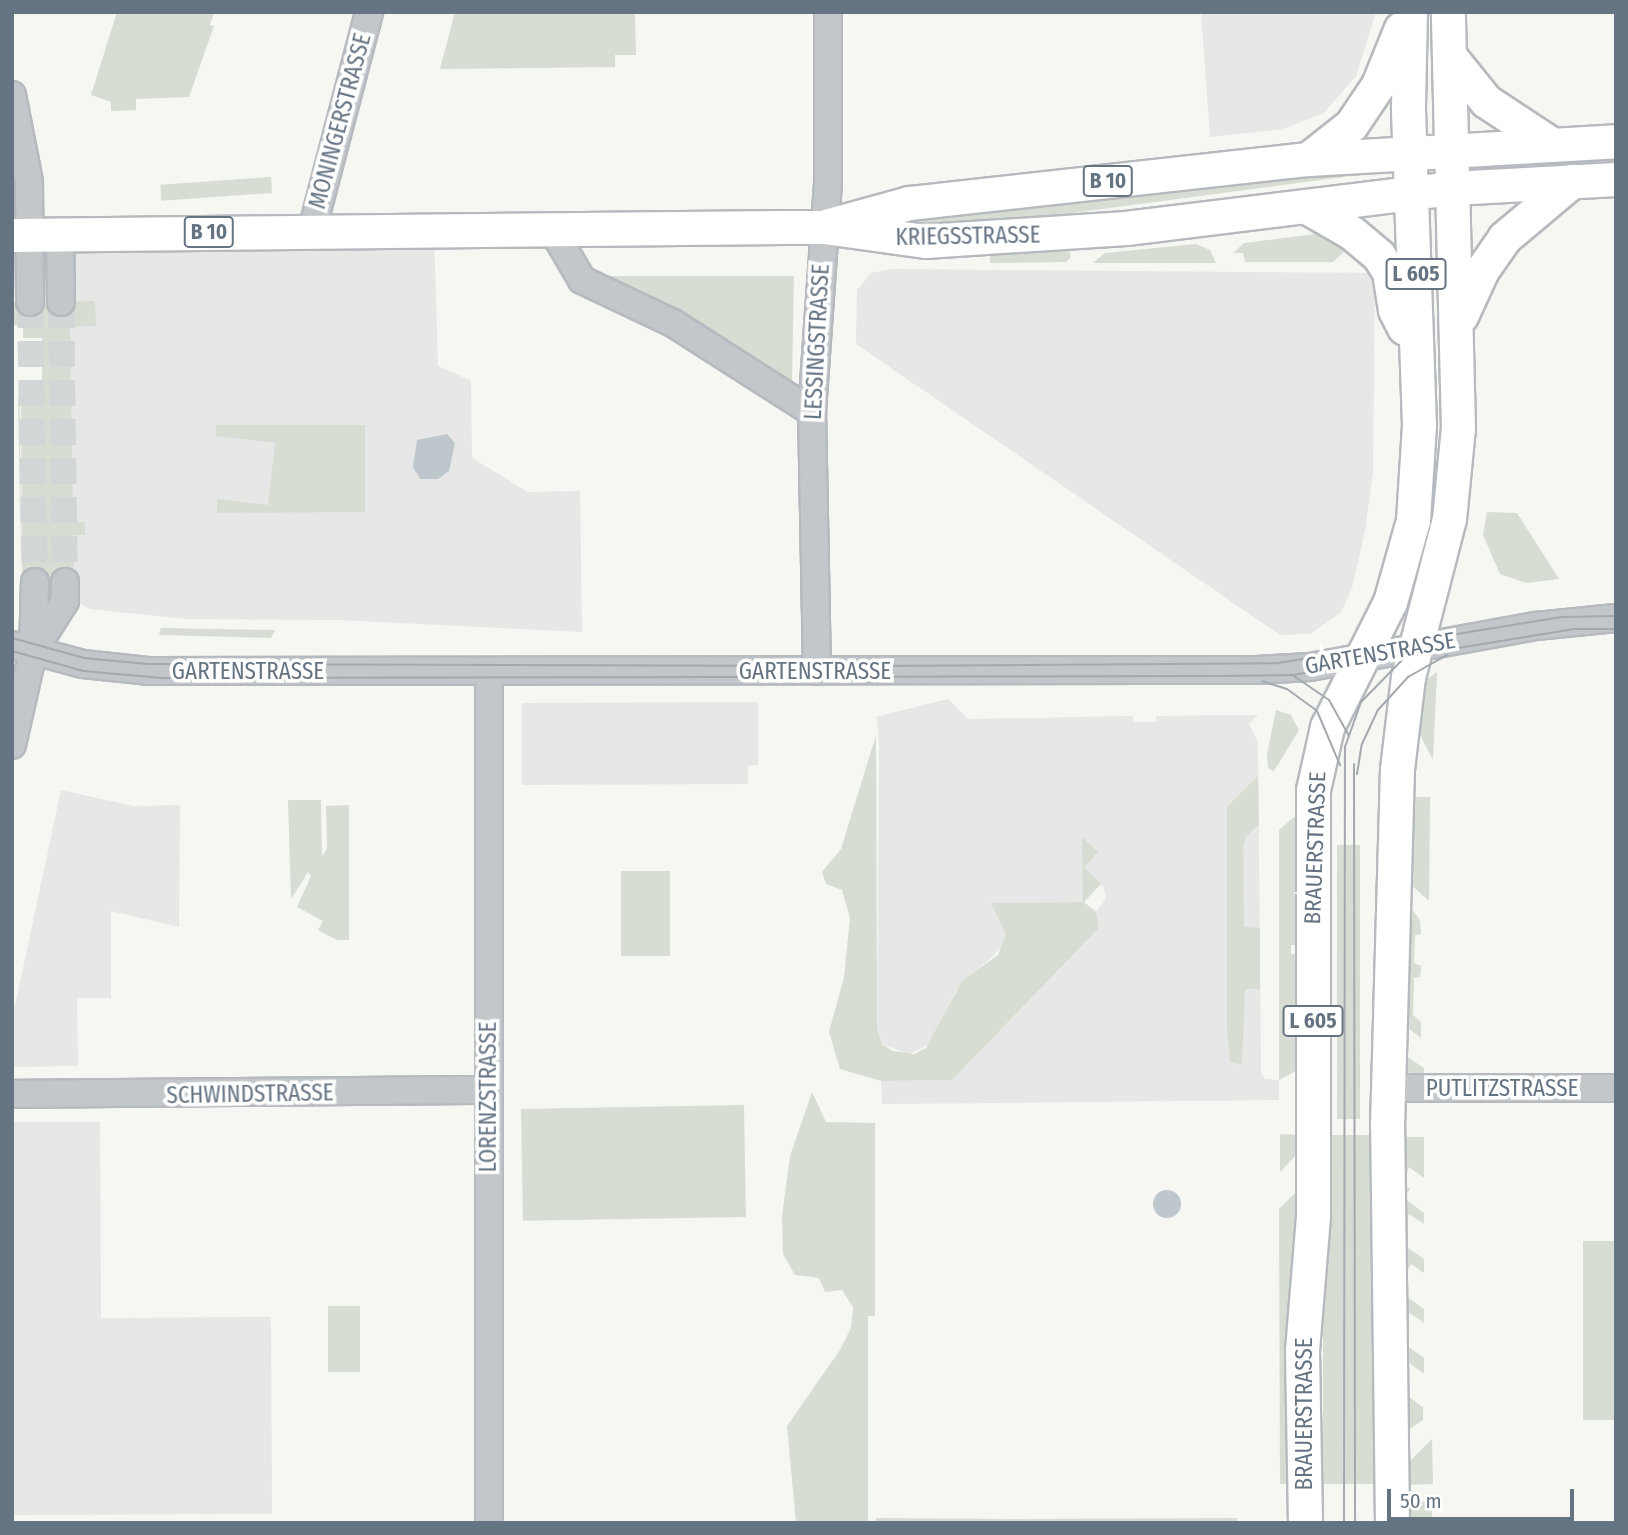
<!DOCTYPE html>
<html>
<head>
<meta charset="utf-8">
<style>
	body { margin:0 }
	#map { position:relative; width:1628px; height:1535px; overflow:hidden; background:#f6f6f2; font-family:"Fira Sans Condensed",sans-serif }
	div>[style] { position:absolute }
	[style*='--x'] { left:calc(var(--x)*1px); top:calc(var(--y)*1px); width:calc(var(--w)*1px); rotate:calc(var(--a)*1deg) }
	.built>* { inset:0; background:#e6e7e6 }
	.green>* { inset:0; background:#d7ddd3; transform-origin:0 0 }
	.water>* { inset:0; background:#bec7cc }
	.round { border-radius:50% }
	.minor-tunnel>* { height:26px; margin-top:-13px; transform-origin:0; background:repeating-linear-gradient(90deg,#d2d6d6 0 26px,transparent 0 39px) }
	.roads { filter:drop-shadow(2px 0 #b6babe) drop-shadow(-2px 0 #b6babe) drop-shadow(0 2px #b6babe) drop-shadow(0 -2px #b6babe) }
	.minor>* { height:26px; margin:-13px; padding:0 13px; transform-origin:13px; border-radius:13px; background:#c3c7ca }
	.major>* { height:33px; margin:-16.5px; padding:0 16.5px; transform-origin:16.5px; border-radius:16.5px; background:#fff }
	.tram>* { height:2px; margin:-1px; padding:0 1px; transform-origin:1px; border-radius:1px; background:#a4a9af }
	span { translate:-50% -50%; white-space:nowrap; text-align:center; line-height:1.15; -webkit-text-stroke:7px #fff; paint-order:stroke }
	.shield-label span { padding:2px 5px; background:#fff; border:2px solid; border-radius:5px; -webkit-text-stroke-width:0 }
	.shield-label { font-size:21px; color:#657483; font-weight:700 }
	.street-label { font-size:23px; color:#657483 }
	.frame { position:absolute; inset:0; border:14px solid #657483; pointer-events:none }
	.scale { position:absolute; left:1387px; top:1489px; width:187px; height:32px; box-sizing:border-box; border:4px solid #657483; border-top:0; padding-left:9px; font-size:21px; line-height:24px; white-space:nowrap; color:#657483; -webkit-text-stroke:5px #fff; paint-order:stroke }
</style>
</head>
<body>
<div id="map">
	<div class="built">
		<div style="clip-path:polygon(1201px 12px,1376px 12px,1356px 76px,1324px 113px,1283px 129px,1210px 137px)"></div>
		<div style="clip-path:polygon(434px 232px,438px 366px,471px 381px,472px 458px,528px 492px,580px 491px,582px 632px,339px 620px,186px 619px,90px 609px,52px 589px,46px 238px)"></div>
		<div style="clip-path:polygon(891px 269px,1375px 273px,1373px 472px,1365px 531px,1352px 588px,1341px 612px,1310px 634px,1280px 635px,856px 344px,857px 290px,871px 273px)"></div>
		<div style="clip-path:polygon(948px 699px,968px 719px,1133px 716px,1133px 722px,1156px 722px,1156px 716px,1258px 715px,1249px 724px,1258px 742px,1261px 1073px,1265px 1079px,1279px 1080px,1279px 1100px,882px 1104px,881px 1081px,952px 1080px,1099px 928px,1096px 912px,1106px 899px,1104px 888px,1083px 867px,1084px 902px,992px 903px,1006px 934px,1004px 945px,956px 990px,930px 1044px,909px 1054px,884px 1045px,877px 1029px,879px 747px,877px 718px,871px 718px)"></div>
		<div style="clip-path:polygon(758px 702px,758px 765px,748px 766px,748px 784px,522px 785px,522px 703px)"></div>
		<div style="clip-path:polygon(61px 790px,133px 806px,180px 805px,179px 927px,111px 911px,111px 998px,77px 998px,78px 1066px,12px 1067px,12px 1020px)"></div>
		<div style="clip-path:polygon(12px 1122px,100px 1122px,101px 1318px,271px 1317px,272px 1514px,12px 1515px)"></div>
	</div>
	<div class="green">
		<div style="clip-path:polygon(117px 12px,214px 12px,210px 25px,214px 26px,189px 97px,136px 99px,136px 110px,111px 111px,111px 102px,91px 95px)"></div>
		<div style="clip-path:polygon(455px 12px,635px 12px,636px 55px,615px 55px,615px 67px,440px 69px)"></div>
		<div style="clip-path:polygon(1366px 166px,1366px 174px,1026px 219px,906px 224px,906px 219px)"></div>
		<div style="left:271px;top:177px;width:16px;height:111px;rotate:86deg"></div>
		<div style="clip-path:polygon(1316px 234px,1352px 244px,1333px 262px,1245px 262px,1243px 253px,1233px 253px,1244px 243px)"></div>
		<div style="clip-path:polygon(1431px 238px,1434px 510px,1417px 597px,1406px 597px)"></div>
		<div style="clip-path:polygon(1196px 244px,1210px 250px,1216px 263px,1093px 263px,1105px 253px)"></div>
		<div style="clip-path:polygon(1068px 246px,1071px 257px,1066px 262px,990px 263px,990px 251px)"></div>
		<div style="clip-path:polygon(599px 276px,794px 276px,792px 383px,662px 305px)"></div>
		<div style="clip-path:polygon(95px 301px,96px 326px,70px 327px,73px 522px,85px 522px,85px 535px,73px 535px,74px 583px,22px 582px,21px 390px,42px 389px,42px 338px,23px 338px,23px 325px,12px 325px,12px 302px)"></div>
		<div style="clip-path:polygon(20px 395px,21px 577px,18px 397px)"></div>
		<div style="clip-path:polygon(216px 425px,365px 425px,365px 512px,217px 513px,217px 499px,268px 505px,275px 443px,216px 436px)"></div>
		<div style="clip-path:polygon(1487px 512px,1517px 513px,1559px 579px,1526px 583px,1500px 574px,1483px 535px)"></div>
		<div style="clip-path:polygon(161px 628px,275px 630px,271px 638px,159px 635px)"></div>
		<div style="clip-path:polygon(1437px 672px,1433px 760px,1417px 729px,1426px 680px)"></div>
		<div style="clip-path:polygon(1276px 710px,1291px 715px,1299px 730px,1274px 771px,1268px 768px,1267px 755px)"></div>
		<div style="clip-path:polygon(876px 735px,877px 1029px,883px 1045px,893px 1051px,914px 1054px,926px 1048px,962px 981px,998px 955px,1006px 934px,991px 903px,1083px 902px,1082px 837px,1098px 852px,1084px 867px,1101px 884px,1084px 902px,1096px 912px,1099px 928px,952px 1080px,881px 1081px,840px 1069px,829px 1032px,844px 977px,850px 918px,842px 890px,826px 884px,822px 872px,841px 849px)"></div>
		<div style="clip-path:polygon(1258px 776px,1259px 825px,1246px 836px,1243px 847px,1244px 927px,1260px 928px,1260px 989px,1245px 989px,1242px 1065px,1230px 1062px,1227px 1028px,1227px 807px)"></div>
		<div style="clip-path:polygon(1408px 797px,1430px 797px,1429px 901px,1409px 883px)"></div>
		<div style="clip-path:polygon(288px 800px,321px 800px,322px 856px,327px 849px,326px 806px,349px 805px,349px 940px,337px 940px,318px 930px,323px 921px,297px 907px,311px 876px,308px 872px,291px 899px)"></div>
		<div style="clip-path:polygon(1299px 813px,1300px 945px,1291px 945px,1291px 954px,1301px 954px,1299px 1063px,1294px 1072px,1279px 1080px,1279px 830px)"></div>
		<div style="left:1337px;top:845px;width:23px;height:274px"></div>
		<div style="left:621px;top:871px;width:49px;height:85px"></div>
		<div style="clip-path:polygon(1410px 907px,1420px 920px,1421px 934px,1415px 935px,1414px 963px,1421px 966px,1420px 977px,1414px 978px,1413px 1015px,1421px 1022px,1421px 1038px,1408px 1028px,1401px 1053px,1424px 1068px,1424px 1074px,1412px 1076px,1398px 1060px)"></div>
		<div style="clip-path:polygon(812px 1092px,826px 1122px,875px 1123px,875px 1316px,868px 1316px,868px 1523px,796px 1523px,787px 1426px,840px 1350px,851px 1328px,853px 1307px,842px 1290px,825px 1292px,819px 1278px,795px 1275px,783px 1254px,782px 1216px,790px 1156px)"></div>
		<div style="left:744px;top:1105px;width:112px;height:223px;rotate:89deg"></div>
		<div style="clip-path:polygon(1280px 1134px,1302px 1135px,1301px 1150px,1280px 1172px)"></div>
		<div style="left:1323px;top:1135px;width:52px;height:349px"></div>
		<div style="clip-path:polygon(1398px 1137px,1424px 1137px,1424px 1178px,1409px 1167px,1402px 1183px,1410px 1189px,1404px 1198px,1424px 1213px,1424px 1224px,1409px 1214px,1402px 1232px,1406px 1235px,1401px 1243px,1424px 1259px,1424px 1273px,1411px 1264px,1402px 1281px,1408px 1286px,1403px 1294px,1424px 1309px,1424px 1323px,1410px 1313px,1403px 1331px,1408px 1335px,1402px 1342px,1424px 1358px,1424px 1374px,1408px 1362px,1404px 1368px,1408px 1371px,1403px 1379px,1408px 1383px,1402px 1392px,1423px 1407px,1423px 1420px,1405px 1432px,1398px 1428px)"></div>
		<div style="clip-path:polygon(1302px 1186px,1291px 1484px,1280px 1484px,1279px 1209px)"></div>
		<div style="left:1616px;top:1241px;width:179px;height:33px;rotate:90deg"></div>
		<div style="left:328px;top:1306px;width:32px;height:66px"></div>
		<div style="clip-path:polygon(1432px 1439px,1433px 1484px,1401px 1485px,1405px 1466px)"></div>
		<div style="clip-path:polygon(1404px 1501px,1432px 1502px,1432px 1523px,1409px 1523px)"></div>
		<div style="clip-path:polygon(876px 1518px,1013px 1519px,1237px 1518px,1237px 1523px,876px 1523px)"></div>
	</div>
	<div class="water">
		<div style="clip-path:polygon(447px 434px,455px 443px,449px 471px,438px 479px,420px 479px,413px 467px,417px 440px)"></div>
		<div class="round" style="left:1153px;top:1190px;width:28px;height:28px"></div>
	</div>
	<div class="minor-tunnel">
		<div style="--x:30;--y:302;--w:280;--a:89"></div>
		<div style="--x:61;--y:302;--w:280;--a:89.2"></div>
	</div>
	<div class="roads">
		<div class="minor">
			<div style="--x:12;--y:95;--w:89;--a:78.9"></div>
			<div style="--x:29;--y:182;--w:120;--a:89.5"></div>
			<div style="--x:552;--y:229;--w:59;--a:59.5"></div>
			<div style="--x:582;--y:280;--w:101;--a:25.3"></div>
			<div style="--x:673;--y:323;--w:165;--a:32.6"></div>
			<div style="--x:312;--y:230;--w:225;--a:-75.3"></div>
			<div style="--x:60;--y:234;--w:68;--a:89.2"></div>
			<div style="--x:12;--y:645;--w:73;--a:15"></div>
			<div style="--x:83;--y:664;--w:65;--a:6.1"></div>
			<div style="--x:148;--y:671;--w:1108;--a:-0.05"></div>
			<div style="--x:1256;--y:670;--w:54;--a:-3.2"></div>
			<div style="--x:1310;--y:667;--w:230;--a:-10.3"></div>
			<div style="--x:1536;--y:626;--w:80;--a:-5.7"></div>
			<div style="--x:34;--y:650;--w:58;--a:-57.7"></div>
			<div style="--x:65;--y:601;--w:19;--a:-90"></div>
			<div style="--x:817;--y:671;--w:259;--a:-91.1"></div>
			<div style="--x:812;--y:412;--w:229;--a:-86"></div>
			<div style="--x:828;--y:184;--w:172;--a:-90"></div>
			<div style="--x:12;--y:745;--w:95;--a:-77.3"></div>
			<div style="--x:33;--y:652;--w:70;--a:-88.4"></div>
			<div style="--x:1387;--y:1088;--w:229;--a:0"></div>
			<div style="--x:12;--y:1094;--w:477;--a:-0.5"></div>
			<div style="--x:489;--y:1523;--w:852;--a:-90"></div>
		</div>
		<div class="major">
			<div style="--x:1449;--y:55;--w:59;--a:51.2"></div>
			<div style="--x:1486;--y:101;--w:80;--a:33.3"></div>
			<div style="--x:1308;--y:159;--w:55;--a:-38.3"></div>
			<div style="--x:1351;--y:125;--w:48;--a:-56"></div>
			<div style="--x:1378;--y:85;--w:61;--a:-68"></div>
			<div style="--x:1305;--y:206;--w:54;--a:29.9"></div>
			<div style="--x:1352;--y:233;--w:35;--a:40"></div>
			<div style="--x:1379;--y:256;--w:19;--a:58"></div>
			<div style="--x:1389;--y:272;--w:38;--a:81"></div>
			<div style="--x:1395;--y:310;--w:20;--a:63"></div>
			<div style="--x:829;--y:225;--w:83;--a:-15.4"></div>
			<div style="--x:909;--y:203;--w:401;--a:-6.3"></div>
			<div style="--x:1308;--y:159;--w:309;--a:-3.3"></div>
			<div style="--x:12;--y:235;--w:770;--a:-0.6"></div>
			<div style="--x:782;--y:227;--w:42;--a:0"></div>
			<div style="--x:824;--y:227;--w:102;--a:7.9"></div>
			<div style="--x:925;--y:241;--w:201;--a:-3.7"></div>
			<div style="--x:1126;--y:228;--w:329;--a:-7"></div>
			<div style="--x:1453;--y:188;--w:163;--a:-3.2"></div>
			<div style="--x:1461;--y:316;--w:51;--a:-65.5"></div>
			<div style="--x:1482;--y:270;--w:39;--a:-55"></div>
			<div style="--x:1504;--y:238;--w:89;--a:-40"></div>
			<div style="--x:1305;--y:1523;--w:173;--a:-91"></div>
			<div style="--x:1302;--y:1350;--w:134;--a:-85.3"></div>
			<div style="--x:1313;--y:1216;--w:426;--a:-90"></div>
			<div style="--x:1313;--y:790;--w:65;--a:-77.5"></div>
			<div style="--x:1327;--y:727;--w:140;--a:-63.3"></div>
			<div style="--x:1390;--y:602;--w:85;--a:-74.3"></div>
			<div style="--x:1413;--y:520;--w:95;--a:-86.4"></div>
			<div style="--x:1419;--y:425;--w:319;--a:-92"></div>
			<div style="--x:1408;--y:106;--w:94;--a:-88.8"></div>
			<div style="--x:1392;--y:1523;--w:397;--a:-90.7"></div>
			<div style="--x:1387;--y:1126;--w:357;--a:-88.4"></div>
			<div style="--x:1397;--y:769;--w:93;--a:-83.2"></div>
			<div style="--x:1408;--y:677;--w:163;--a:-75.5"></div>
			<div style="--x:1449;--y:519;--w:91;--a:-84.4"></div>
			<div style="--x:1458;--y:428;--w:416;--a:-91.4"></div>
		</div>
	</div>
	<div class="tram">
		<div style="--x:12;--y:638;--w:75;--a:15.5"></div>
		<div style="--x:84;--y:658;--w:64;--a:5.4"></div>
		<div style="--x:148;--y:664;--w:670;--a:0.17"></div>
		<div style="--x:12;--y:651;--w:74;--a:15.7"></div>
		<div style="--x:83;--y:671;--w:79;--a:5.1"></div>
		<div style="--x:162;--y:678;--w:1059;--a:-0.11"></div>
		<div style="--x:1221;--y:676;--w:72;--a:-0.8"></div>
		<div style="--x:1293;--y:675;--w:285;--a:-9.3"></div>
		<div style="--x:1574;--y:629;--w:42;--a:0"></div>
		<div style="--x:877;--y:666;--w:401;--a:-0.4"></div>
		<div style="--x:1278;--y:663;--w:289;--a:-9.2"></div>
		<div style="--x:1563;--y:617;--w:53;--a:-1.1"></div>
		<div style="--x:1291;--y:674;--w:46;--a:34.4"></div>
		<div style="--x:1329;--y:700;--w:41;--a:60.9"></div>
		<div style="--x:1262;--y:681;--w:26;--a:18"></div>
		<div style="--x:1287;--y:689;--w:37;--a:36"></div>
		<div style="--x:1317;--y:711;--w:59;--a:66.9"></div>
		<div style="--x:1354;--y:764;--w:759;--a:89.92"></div>
		<div style="--x:1357;--y:774;--w:30;--a:-81"></div>
		<div style="--x:1362;--y:744;--w:38;--a:-65"></div>
		<div style="--x:1378;--y:710;--w:45;--a:-47.7"></div>
		<div style="--x:1408;--y:677;--w:45;--a:-29.4"></div>
		<div style="--x:1344;--y:1523;--w:776;--a:-89.93"></div>
		<div style="--x:1345;--y:747;--w:48;--a:-70.4"></div>
		<div style="--x:1361;--y:702;--w:63;--a:-45.6"></div>
	</div>
	<div class="shield-label">
		<span style="left:1108px;top:181px">B 10</span>
		<span style="left:209px;top:232px">B 10</span>
		<span style="left:1416px;top:274px">L 605</span>
		<span style="left:1313px;top:1021px">L 605</span>
	</div>
	<div class="street-label">
		<span style="left:340px;top:121px;rotate:-75deg">MONINGERSTRASSE</span>
		<span style="left:968px;top:236px;rotate:-1deg">KRIEGSSTRASSE</span>
		<span style="left:817px;top:342px;rotate:-87deg">LESSINGSTRASSE</span>
		<span style="left:1380px;top:653px;rotate:-10deg">GARTENSTRASSE</span>
		<span style="left:248px;top:671px">GARTENSTRASSE</span>
		<span style="left:815px;top:671px">GARTENSTRASSE</span>
		<span style="left:1315px;top:848px;rotate:-88deg">BRAUERSTRASSE</span>
		<span style="left:1502px;top:1088px">PUTLITZSTRASSE</span>
		<span style="left:250px;top:1094px;rotate:-1deg">SCHWINDSTRASSE</span>
		<span style="left:488px;top:1097px;rotate:-90deg">LORENZSTRASSE</span>
		<span style="left:1304px;top:1414px;rotate:-90deg">BRAUERSTRASSE</span>
	</div>
	<div class="frame"></div>
	<div class="scale">50 m</div>
</div>
</body>
</html>
